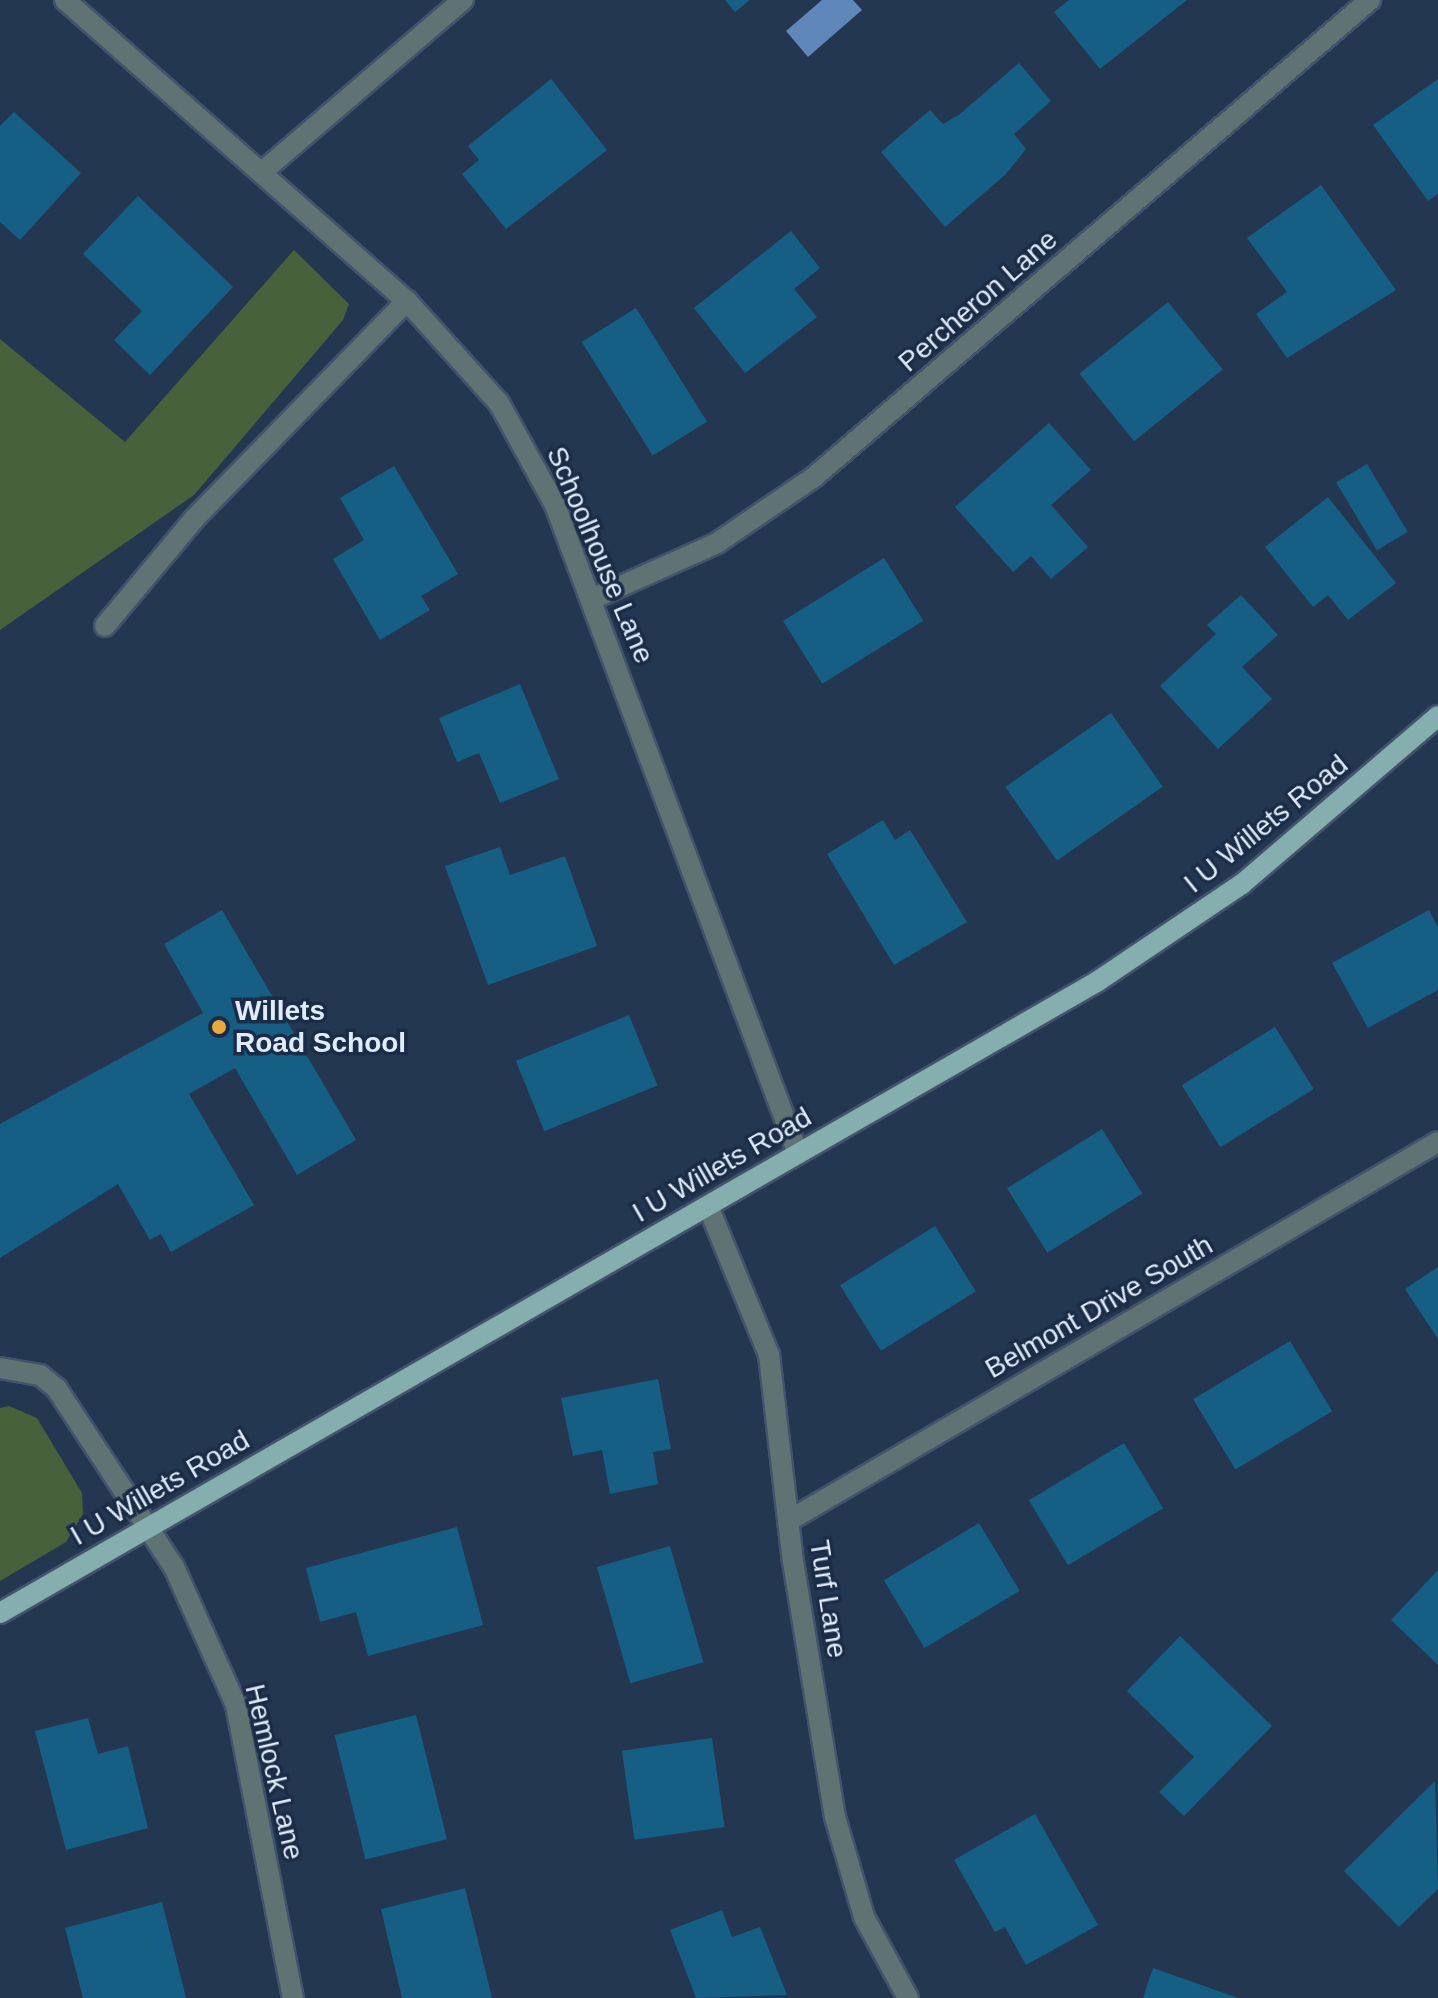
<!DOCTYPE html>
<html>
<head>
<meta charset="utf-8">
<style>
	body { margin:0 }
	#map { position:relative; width:1438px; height:1998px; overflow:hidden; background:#243751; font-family:Arial,sans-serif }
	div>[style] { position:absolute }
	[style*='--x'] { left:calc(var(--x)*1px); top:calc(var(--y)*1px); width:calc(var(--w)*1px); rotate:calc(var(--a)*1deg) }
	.green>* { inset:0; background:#47623a }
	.water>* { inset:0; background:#6087ba }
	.building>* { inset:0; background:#165f84; transform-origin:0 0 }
	.roads { filter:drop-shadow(2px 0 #42546c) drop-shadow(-2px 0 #42546c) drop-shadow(0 2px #42546c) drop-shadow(0 -2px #42546c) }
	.minor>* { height:20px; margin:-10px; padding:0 10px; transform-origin:10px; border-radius:10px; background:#5f7373 }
	.major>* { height:20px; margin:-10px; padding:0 10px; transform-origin:10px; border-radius:10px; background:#85aeae }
	.dots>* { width:22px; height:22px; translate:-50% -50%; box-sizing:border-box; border:4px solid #1b2d46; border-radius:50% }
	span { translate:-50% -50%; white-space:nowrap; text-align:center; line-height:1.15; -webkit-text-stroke:7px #1b2d46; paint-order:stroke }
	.street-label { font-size:28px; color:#e0ecfc }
	.poi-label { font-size:28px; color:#e0ecfc; font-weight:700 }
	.left { translate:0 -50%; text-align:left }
</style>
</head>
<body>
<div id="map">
	<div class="green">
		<div style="clip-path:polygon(294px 250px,349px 304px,343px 320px,194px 495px,0 630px,0 339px,125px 442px)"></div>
		<div style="clip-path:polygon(9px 1406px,37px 1418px,82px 1493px,83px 1514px,66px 1542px,0 1581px,0 1408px)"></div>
	</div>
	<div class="water">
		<div style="clip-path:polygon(822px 0,853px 0,862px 10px,808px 57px,786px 31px)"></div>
	</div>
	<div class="building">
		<div style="clip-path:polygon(725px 0,750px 0,735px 12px)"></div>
		<div style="clip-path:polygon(1069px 0,1187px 0,1100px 69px,1054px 12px)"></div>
		<div style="clip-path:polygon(1019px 63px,1051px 101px,1014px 134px,1026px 149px,1006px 174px,945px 227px,881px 152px,930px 110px,943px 124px,960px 114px)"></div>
		<div style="clip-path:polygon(551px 79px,607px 150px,506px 229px,462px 174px,479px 160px,468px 146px)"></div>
		<div style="clip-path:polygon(1438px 79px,1438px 194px,1428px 201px,1373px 125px)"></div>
		<div style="clip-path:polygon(14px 112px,81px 173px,20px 240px,0 222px,0 126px)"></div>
		<div style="clip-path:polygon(1321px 185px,1396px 290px,1287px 358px,1256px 314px,1287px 292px,1247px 238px)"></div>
		<div style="clip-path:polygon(138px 196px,233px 287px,150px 375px,114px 340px,142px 311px,83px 254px)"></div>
		<div style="clip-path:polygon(791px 231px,820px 268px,794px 289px,817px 317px,745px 373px,694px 308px)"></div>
		<div style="left:1168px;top:302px;width:87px;height:114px;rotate:51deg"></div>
		<div style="left:636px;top:308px;width:134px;height:64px;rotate:58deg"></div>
		<div style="clip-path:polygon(1049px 423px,1091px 470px,1051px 505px,1088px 547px,1051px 579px,1031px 556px,1013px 572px,955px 507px)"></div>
		<div style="left:1367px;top:464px;width:79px;height:36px;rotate:59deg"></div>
		<div style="clip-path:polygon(394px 466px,458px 574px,421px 596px,430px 610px,380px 640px,333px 559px,364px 540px,340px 498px)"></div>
		<div style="clip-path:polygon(1328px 497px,1396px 583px,1348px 620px,1328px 595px,1313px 607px,1265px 547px)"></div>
		<div style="left:884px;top:558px;width:74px;height:119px;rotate:58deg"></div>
		<div style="clip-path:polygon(1241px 595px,1278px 635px,1242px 667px,1272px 699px,1218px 749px,1160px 686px,1216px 634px,1207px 625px)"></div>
		<div style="clip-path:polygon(520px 684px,559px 779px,500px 803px,479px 753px,457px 762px,439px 718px)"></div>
		<div style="left:1111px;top:713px;width:90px;height:129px;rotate:55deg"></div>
		<div style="clip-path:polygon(883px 820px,895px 840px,910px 830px,967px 922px,894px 965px,827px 854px)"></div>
		<div style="clip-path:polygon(500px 847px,510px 875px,565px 856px,597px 946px,488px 985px,445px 866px)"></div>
		<div style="clip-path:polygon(222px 910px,356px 1140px,297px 1175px,235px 1068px,189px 1094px,254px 1205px,171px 1252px,161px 1234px,150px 1240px,118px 1184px,0 1258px,0 1124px,203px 1013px,164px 944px)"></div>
		<div style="clip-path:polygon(1429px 910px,1438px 927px,1438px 990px,1368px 1028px,1332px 963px)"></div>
		<div style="left:629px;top:1015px;width:76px;height:122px;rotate:68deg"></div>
		<div style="left:1275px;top:1027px;width:73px;height:110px;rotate:58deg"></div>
		<div style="left:1102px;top:1129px;width:76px;height:112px;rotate:58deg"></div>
		<div style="left:935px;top:1226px;width:77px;height:112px;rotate:58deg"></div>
		<div style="clip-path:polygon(1438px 1267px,1438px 1339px,1405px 1289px)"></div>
		<div style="left:1290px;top:1341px;width:82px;height:113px;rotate:59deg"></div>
		<div style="clip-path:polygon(658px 1379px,671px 1449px,653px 1452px,658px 1484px,610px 1494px,602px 1450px,573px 1456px,561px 1398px)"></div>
		<div style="left:1124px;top:1443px;width:76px;height:111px;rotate:59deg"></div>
		<div style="left:979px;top:1523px;width:79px;height:111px;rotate:59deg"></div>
		<div style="clip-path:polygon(457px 1527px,483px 1625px,368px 1656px,356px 1612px,320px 1622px,306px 1568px)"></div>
		<div style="left:670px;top:1546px;width:121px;height:76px;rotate:74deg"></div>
		<div style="clip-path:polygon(1438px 1570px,1438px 1665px,1391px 1620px)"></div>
		<div style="clip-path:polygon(1180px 1636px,1272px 1726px,1184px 1816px,1159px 1792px,1194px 1757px,1127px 1691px)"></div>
		<div style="left:416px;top:1715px;width:128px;height:84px;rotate:76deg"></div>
		<div style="clip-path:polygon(88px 1718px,98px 1754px,128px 1746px,148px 1828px,66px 1850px,35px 1731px)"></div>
		<div style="left:712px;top:1738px;width:90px;height:91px;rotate:82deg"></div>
		<div style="clip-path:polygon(1435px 1781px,1438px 1889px,1399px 1927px,1344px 1871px)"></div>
		<div style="clip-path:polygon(1035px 1814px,1098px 1925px,1026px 1965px,1005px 1927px,995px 1932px,954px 1860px)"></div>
		<div style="clip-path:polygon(465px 1888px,492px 1998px,402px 1998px,381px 1909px)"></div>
		<div style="clip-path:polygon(162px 1902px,186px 1998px,83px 1998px,65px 1928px)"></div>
		<div style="clip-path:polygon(722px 1910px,732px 1937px,760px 1927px,787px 1995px,696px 1998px,670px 1930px)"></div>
		<div style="clip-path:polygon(1153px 1968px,1238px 1998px,1143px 1998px)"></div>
	</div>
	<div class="roads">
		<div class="minor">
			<div style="--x:65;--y:0;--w:456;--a:41.4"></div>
			<div style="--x:407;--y:301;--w:137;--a:48"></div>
			<div style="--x:499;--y:403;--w:116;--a:61.2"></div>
			<div style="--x:555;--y:505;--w:693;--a:69.47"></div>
			<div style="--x:262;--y:172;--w:265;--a:-40.6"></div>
			<div style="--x:592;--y:599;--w:137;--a:-24.1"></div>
			<div style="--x:717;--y:543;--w:117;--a:-34.2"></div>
			<div style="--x:814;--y:477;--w:733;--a:-40.63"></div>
			<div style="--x:105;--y:626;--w:139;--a:-50.2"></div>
			<div style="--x:194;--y:519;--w:305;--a:-45.7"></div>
			<div style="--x:708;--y:1206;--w:161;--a:67.7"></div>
			<div style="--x:769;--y:1355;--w:207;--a:83.4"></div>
			<div style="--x:793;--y:1561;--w:259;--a:80.7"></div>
			<div style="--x:835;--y:1817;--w:104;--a:73.8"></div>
			<div style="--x:864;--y:1917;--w:92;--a:61.5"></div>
			<div style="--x:0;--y:1368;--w:41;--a:9.9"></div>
			<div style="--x:40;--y:1375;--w:22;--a:39"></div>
			<div style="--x:57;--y:1389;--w:213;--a:56.7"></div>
			<div style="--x:174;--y:1567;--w:151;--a:65.8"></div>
			<div style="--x:236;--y:1705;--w:298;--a:79"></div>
			<div style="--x:788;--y:1521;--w:752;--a:-30.25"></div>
		</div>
		<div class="major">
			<div style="--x:0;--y:1613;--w:1267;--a:-29.92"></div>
			<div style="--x:1098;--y:981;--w:174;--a:-34"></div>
			<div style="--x:1242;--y:884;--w:258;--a:-40.6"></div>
		</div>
	</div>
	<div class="dots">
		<div style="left:219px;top:1027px;background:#eba93a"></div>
	</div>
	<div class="street-label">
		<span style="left:978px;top:301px;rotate:-41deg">Percheron Lane</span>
		<span style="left:600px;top:555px;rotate:67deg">Schoolhouse Lane</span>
		<span style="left:1266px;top:824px;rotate:-39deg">I U Willets Road</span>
		<span style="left:722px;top:1165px;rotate:-30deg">I U Willets Road</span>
		<span style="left:1099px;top:1307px;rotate:-30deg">Belmont Drive South</span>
		<span style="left:160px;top:1488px;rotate:-30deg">I U Willets Road</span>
		<span style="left:828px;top:1599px;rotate:81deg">Turf Lane</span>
		<span style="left:274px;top:1772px;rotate:77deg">Hemlock Lane</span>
	</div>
	<div class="poi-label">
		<span class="left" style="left:235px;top:1027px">Willets<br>Road School</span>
	</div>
</div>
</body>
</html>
